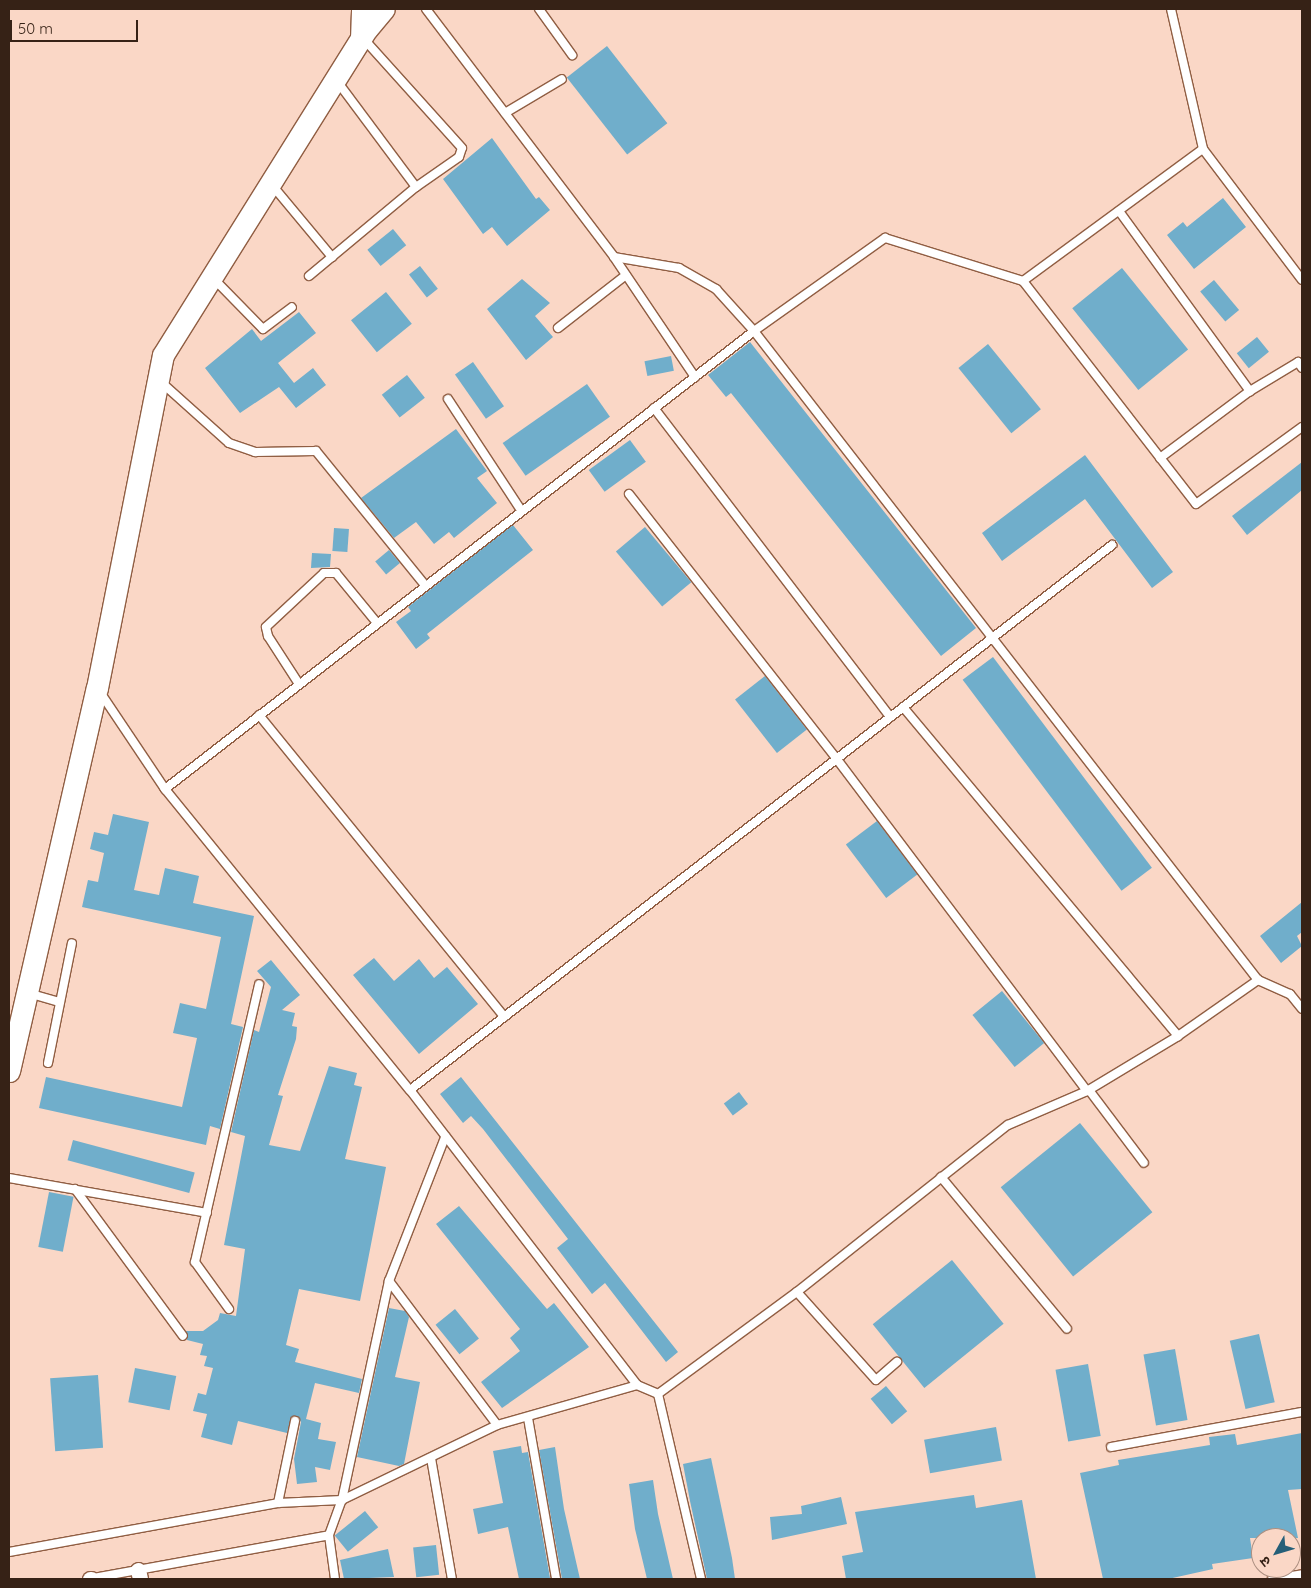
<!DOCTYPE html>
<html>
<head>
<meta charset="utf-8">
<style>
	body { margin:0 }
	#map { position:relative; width:1311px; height:1588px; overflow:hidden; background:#fad7c6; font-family:Quicksand,"Noto Sans Devanagari",sans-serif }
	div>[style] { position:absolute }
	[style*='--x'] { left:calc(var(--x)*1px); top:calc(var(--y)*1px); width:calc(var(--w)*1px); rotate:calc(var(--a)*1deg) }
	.building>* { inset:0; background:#70aecb; transform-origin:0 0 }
	.roads { filter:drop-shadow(1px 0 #905e43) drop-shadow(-1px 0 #905e43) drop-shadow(0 1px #905e43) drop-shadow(0 -1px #905e43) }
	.lane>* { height:8px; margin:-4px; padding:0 4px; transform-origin:4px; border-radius:4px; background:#fff }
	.street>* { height:15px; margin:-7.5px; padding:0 7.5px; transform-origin:7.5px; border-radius:7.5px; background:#fff }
	.secondary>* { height:21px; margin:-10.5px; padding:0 10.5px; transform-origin:10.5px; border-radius:10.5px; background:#fff }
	span { translate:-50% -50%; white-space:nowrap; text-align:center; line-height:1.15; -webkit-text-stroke:5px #fad7c6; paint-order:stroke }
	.frame { position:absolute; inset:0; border:10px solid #362216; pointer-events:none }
	.north { position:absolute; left:1251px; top:1528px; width:50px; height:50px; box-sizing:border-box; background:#fad7c6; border:1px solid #ac8f80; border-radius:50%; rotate:231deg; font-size:14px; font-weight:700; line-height:20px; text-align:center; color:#362216 }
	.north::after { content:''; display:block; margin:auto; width:18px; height:22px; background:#255f78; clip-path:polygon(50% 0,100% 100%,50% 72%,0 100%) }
	.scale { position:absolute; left:10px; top:20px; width:128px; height:22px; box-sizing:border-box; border:2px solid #362216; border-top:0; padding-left:6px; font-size:15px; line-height:18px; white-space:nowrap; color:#362216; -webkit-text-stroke:4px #fad7c6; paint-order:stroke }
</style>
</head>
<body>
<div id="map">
	<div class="building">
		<div style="left:607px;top:46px;width:98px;height:51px;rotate:52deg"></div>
		<div style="clip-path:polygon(492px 138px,536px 199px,539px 197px,550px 210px,507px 246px,492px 227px,483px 234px,443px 179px)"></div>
		<div style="clip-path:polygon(1223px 198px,1246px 227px,1194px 269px,1167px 235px,1183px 222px,1187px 227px)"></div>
		<div style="left:393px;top:229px;width:21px;height:33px;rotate:51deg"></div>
		<div style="left:420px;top:266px;width:29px;height:14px;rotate:52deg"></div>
		<div style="left:1122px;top:268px;width:105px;height:64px;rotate:51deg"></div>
		<div style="clip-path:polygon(522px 279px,550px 303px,535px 316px,553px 337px,526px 360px,487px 309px)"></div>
		<div style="left:1214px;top:280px;width:39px;height:18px;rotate:50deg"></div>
		<div style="left:386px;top:292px;width:41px;height:45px;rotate:51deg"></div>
		<div style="clip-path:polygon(299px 312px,316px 333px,278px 363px,294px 383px,313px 368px,326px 385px,296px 408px,279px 387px,240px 413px,205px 368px,252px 329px,261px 341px)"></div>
		<div style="left:1257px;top:337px;width:19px;height:26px;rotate:51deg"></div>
		<div style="clip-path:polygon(750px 342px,976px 628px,941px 656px,731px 393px,726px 397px,708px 375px)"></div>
		<div style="left:988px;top:344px;width:84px;height:38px;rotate:51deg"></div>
		<div style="left:671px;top:356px;width:15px;height:27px;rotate:79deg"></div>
		<div style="left:473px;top:362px;width:54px;height:22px;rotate:55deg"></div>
		<div style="left:407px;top:375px;width:29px;height:32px;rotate:52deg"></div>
		<div style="left:587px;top:384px;width:40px;height:103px;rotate:55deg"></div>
		<div style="clip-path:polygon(456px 429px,487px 471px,477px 478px,497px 503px,454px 538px,449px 532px,434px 544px,416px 522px,394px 538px,361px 498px)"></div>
		<div style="left:630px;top:440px;width:27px;height:51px;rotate:54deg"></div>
		<div style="clip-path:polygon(1085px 455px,1173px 572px,1152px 588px,1085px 499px,1002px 561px,982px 533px)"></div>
		<div style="clip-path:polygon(1302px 462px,1302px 490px,1247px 535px,1232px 516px)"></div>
		<div style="clip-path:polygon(513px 525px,533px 550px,427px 634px,430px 638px,416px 649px,396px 622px,411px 611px,408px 607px)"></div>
		<div style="left:645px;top:527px;width:72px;height:38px;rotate:50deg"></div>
		<div style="left:334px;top:528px;width:15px;height:23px;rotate:4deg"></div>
		<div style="left:389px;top:550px;width:17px;height:18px;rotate:50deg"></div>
		<div style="clip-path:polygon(312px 553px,331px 554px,330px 567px,311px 568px)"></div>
		<div style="left:993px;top:657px;width:264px;height:38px;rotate:53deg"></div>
		<div style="left:765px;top:676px;width:68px;height:38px;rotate:52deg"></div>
		<div style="clip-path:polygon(113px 814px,149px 822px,134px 890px,159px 895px,165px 868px,199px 876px,193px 903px,254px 916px,231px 1024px,243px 1027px,220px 1129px,210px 1126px,206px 1145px,39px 1108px,46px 1077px,182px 1107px,197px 1038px,173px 1033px,180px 1003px,206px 1009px,221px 937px,82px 907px,88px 880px,98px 882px,104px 853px,90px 849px,94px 832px,108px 835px)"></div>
		<div style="left:877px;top:821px;width:67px;height:39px;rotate:53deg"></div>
		<div style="clip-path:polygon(1302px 902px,1302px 932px,1297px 936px,1302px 946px,1281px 963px,1260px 936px)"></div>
		<div style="clip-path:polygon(374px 958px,394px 981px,419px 959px,434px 978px,447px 967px,478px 1004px,419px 1054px,353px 975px)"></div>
		<div style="clip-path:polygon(271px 960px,300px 995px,282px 1010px,295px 1013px,292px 1026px,297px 1027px,296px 1039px,278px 1095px,283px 1096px,269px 1145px,300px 1151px,329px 1066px,357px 1073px,354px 1085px,362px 1087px,345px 1159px,386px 1167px,360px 1301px,299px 1289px,286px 1345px,299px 1349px,295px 1362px,362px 1379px,359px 1393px,315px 1383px,306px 1419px,321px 1423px,318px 1439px,336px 1442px,330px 1470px,315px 1467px,317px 1482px,297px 1484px,294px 1459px,301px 1422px,297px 1416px,291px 1418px,287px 1433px,238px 1421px,232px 1445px,201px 1437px,207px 1414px,193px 1411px,198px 1393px,206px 1395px,213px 1368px,204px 1366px,207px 1356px,200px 1355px,203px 1344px,187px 1340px,186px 1331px,203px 1331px,218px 1320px,220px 1313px,236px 1316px,245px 1249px,224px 1245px,245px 1136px,231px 1132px,254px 1030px,259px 1032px,271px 987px,257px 971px)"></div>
		<div style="left:1002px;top:991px;width:67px;height:38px;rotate:51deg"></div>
		<div style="clip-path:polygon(461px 1077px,678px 1352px,666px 1362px,605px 1283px,592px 1294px,557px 1248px,568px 1239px,483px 1129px,471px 1116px,463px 1123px,440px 1094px)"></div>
		<div style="left:739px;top:1092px;width:15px;height:19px;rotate:53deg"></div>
		<div style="left:1080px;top:1123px;width:115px;height:102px;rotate:51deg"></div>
		<div style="left:73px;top:1140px;width:126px;height:21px;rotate:15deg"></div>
		<div style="left:49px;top:1192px;width:25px;height:56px;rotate:11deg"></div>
		<div style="clip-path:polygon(459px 1206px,547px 1309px,554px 1303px,589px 1347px,502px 1408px,481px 1382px,520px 1351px,510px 1338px,520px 1329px,436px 1224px)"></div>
		<div style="left:952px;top:1260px;width:82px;height:102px;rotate:51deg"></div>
		<div style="clip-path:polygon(389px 1308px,405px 1311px,409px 1317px,395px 1377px,420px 1382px,404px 1464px,399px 1466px,357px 1457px)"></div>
		<div style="left:455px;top:1309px;width:38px;height:25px;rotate:51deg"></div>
		<div style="left:1259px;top:1334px;width:70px;height:30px;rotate:77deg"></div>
		<div style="left:1175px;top:1349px;width:72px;height:32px;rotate:80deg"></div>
		<div style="left:1088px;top:1364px;width:73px;height:33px;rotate:80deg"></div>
		<div style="left:135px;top:1368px;width:42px;height:35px;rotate:11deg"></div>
		<div style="left:98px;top:1375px;width:73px;height:48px;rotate:86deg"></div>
		<div style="left:886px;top:1386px;width:33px;height:20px;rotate:50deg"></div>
		<div style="left:996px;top:1427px;width:34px;height:73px;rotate:80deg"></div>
		<div style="clip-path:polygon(1302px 1433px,1302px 1489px,1288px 1490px,1298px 1538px,1250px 1538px,1253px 1558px,1212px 1564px,1213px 1569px,1168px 1579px,1103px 1579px,1080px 1473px,1119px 1465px,1118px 1460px,1210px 1445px,1209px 1437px,1235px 1434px,1237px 1445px)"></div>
		<div style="clip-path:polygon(521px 1446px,522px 1453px,528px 1452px,550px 1578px,543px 1579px,519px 1579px,508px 1527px,478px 1534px,473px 1509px,503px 1503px,493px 1451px)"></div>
		<div style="clip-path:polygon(555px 1447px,564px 1509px,580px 1579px,562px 1579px,539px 1450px)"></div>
		<div style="clip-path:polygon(711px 1458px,732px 1558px,735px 1579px,707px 1579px,690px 1501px,683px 1464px)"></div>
		<div style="clip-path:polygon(653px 1480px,658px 1514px,673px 1579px,647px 1579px,635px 1529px,629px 1484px)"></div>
		<div style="clip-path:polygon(974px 1495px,976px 1508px,1022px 1500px,1036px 1579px,846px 1579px,842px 1556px,863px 1552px,855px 1512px)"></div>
		<div style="clip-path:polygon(841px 1497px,847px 1524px,772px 1540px,770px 1517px,802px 1514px,801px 1506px)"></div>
		<div style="left:365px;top:1511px;width:21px;height:39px;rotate:51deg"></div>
		<div style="left:436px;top:1545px;width:30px;height:23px;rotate:84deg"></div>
		<div style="clip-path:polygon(388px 1549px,394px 1577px,344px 1579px,340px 1560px)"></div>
	</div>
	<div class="roads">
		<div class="lane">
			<div style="--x:426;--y:9;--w:311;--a:52.8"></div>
			<div style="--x:614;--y:257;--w:145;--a:56"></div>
			<div style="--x:539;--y:9;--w:57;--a:54.3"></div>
			<div style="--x:1171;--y:9;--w:144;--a:77.1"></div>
			<div style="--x:1203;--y:149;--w:164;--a:52.9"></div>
			<div style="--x:337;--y:81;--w:132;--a:53.3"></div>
			<div style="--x:505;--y:113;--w:66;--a:-30.8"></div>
			<div style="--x:272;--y:185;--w:94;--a:50.2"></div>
			<div style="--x:1119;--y:211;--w:223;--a:54"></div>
			<div style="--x:614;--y:257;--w:66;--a:9.6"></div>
			<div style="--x:679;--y:268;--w:43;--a:29.6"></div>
			<div style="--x:716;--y:289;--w:57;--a:47.9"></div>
			<div style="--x:754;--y:331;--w:822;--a:52.17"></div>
			<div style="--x:1258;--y:980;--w:35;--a:24"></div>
			<div style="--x:1290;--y:994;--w:19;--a:51"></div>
			<div style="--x:309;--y:276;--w:139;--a:-39.8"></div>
			<div style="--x:416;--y:187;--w:52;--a:-34.9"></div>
			<div style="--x:459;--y:157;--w:9;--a:-72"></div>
			<div style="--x:462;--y:148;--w:147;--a:-132"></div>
			<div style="--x:214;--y:279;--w:70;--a:45.6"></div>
			<div style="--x:263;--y:329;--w:36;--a:-37"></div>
			<div style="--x:1023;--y:281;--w:282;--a:52.2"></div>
			<div style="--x:1196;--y:504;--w:131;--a:-36"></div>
			<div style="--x:558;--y:328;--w:86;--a:-37.9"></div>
			<div style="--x:161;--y:382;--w:91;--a:41.9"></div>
			<div style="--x:229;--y:443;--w:28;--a:19"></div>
			<div style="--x:255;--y:452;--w:61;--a:-0.9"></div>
			<div style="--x:316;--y:451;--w:173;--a:50.9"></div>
			<div style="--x:448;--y:399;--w:133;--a:56.7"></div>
			<div style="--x:654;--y:408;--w:389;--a:52.6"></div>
			<div style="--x:1160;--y:458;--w:112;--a:-36.7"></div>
			<div style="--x:1250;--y:391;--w:56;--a:-31.1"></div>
			<div style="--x:1298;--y:362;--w:7;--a:56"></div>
			<div style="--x:629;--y:494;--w:335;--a:51.9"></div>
			<div style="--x:836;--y:758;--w:417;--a:53"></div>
			<div style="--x:299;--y:684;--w:57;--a:-122.9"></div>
			<div style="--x:268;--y:636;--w:9;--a:-103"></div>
			<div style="--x:266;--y:627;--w:79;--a:-43"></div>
			<div style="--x:324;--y:573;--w:12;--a:0"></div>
			<div style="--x:336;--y:573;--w:65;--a:50.6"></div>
			<div style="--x:100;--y:692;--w:117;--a:56.2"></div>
			<div style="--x:165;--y:789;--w:388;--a:50.9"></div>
			<div style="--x:410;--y:1090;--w:372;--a:52.4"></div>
			<div style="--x:903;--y:707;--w:429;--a:50.1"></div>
			<div style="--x:259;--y:715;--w:389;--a:50.9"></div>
			<div style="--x:165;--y:789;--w:746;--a:-37.87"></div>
			<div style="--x:754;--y:331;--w:161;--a:-35.4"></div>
			<div style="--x:885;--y:238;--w:145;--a:17.3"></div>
			<div style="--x:1023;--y:281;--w:223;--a:-36.3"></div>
			<div style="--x:28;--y:993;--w:33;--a:16"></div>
			<div style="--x:48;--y:1063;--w:122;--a:-78.7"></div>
			<div style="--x:410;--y:1090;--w:889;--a:-37.82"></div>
			<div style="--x:1089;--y:1090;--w:91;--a:53"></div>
			<div style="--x:941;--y:1177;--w:197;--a:50.3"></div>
			<div style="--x:9;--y:1178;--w:201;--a:10"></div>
			<div style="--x:75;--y:1189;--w:182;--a:53.7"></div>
			<div style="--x:389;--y:1281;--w:180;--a:53.1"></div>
			<div style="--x:797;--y:1292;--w:118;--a:48.1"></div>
			<div style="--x:876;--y:1380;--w:28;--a:-41"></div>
			<div style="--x:229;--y:1309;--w:58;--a:-125.9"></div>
			<div style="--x:195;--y:1262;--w:285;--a:-77"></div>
			<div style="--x:658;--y:1394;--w:190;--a:76.9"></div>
			<div style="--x:528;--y:1418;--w:163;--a:80.1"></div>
			<div style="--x:1111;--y:1447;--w:194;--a:-10.4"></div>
			<div style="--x:431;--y:1458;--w:123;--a:80.2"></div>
			<div style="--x:278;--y:1503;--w:84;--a:-78.3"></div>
			<div style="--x:9;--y:1552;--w:273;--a:-10.3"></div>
			<div style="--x:278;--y:1503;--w:64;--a:-2.7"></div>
			<div style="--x:342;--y:1500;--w:172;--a:-25.8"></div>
			<div style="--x:497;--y:1425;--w:146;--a:-15.9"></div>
			<div style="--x:637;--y:1385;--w:23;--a:23"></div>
			<div style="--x:658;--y:1394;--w:172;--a:-36.3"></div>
			<div style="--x:797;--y:1292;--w:269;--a:-38.4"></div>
			<div style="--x:1008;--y:1125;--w:86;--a:-23.3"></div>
			<div style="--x:1087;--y:1091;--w:106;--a:-31.1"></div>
			<div style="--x:1178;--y:1036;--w:98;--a:-35"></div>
			<div style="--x:88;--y:1579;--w:245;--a:-10.3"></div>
			<div style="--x:335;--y:1579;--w:44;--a:-97.8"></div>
			<div style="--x:329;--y:1535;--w:37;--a:-70"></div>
			<div style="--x:342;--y:1500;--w:224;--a:-77.9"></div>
			<div style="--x:389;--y:1281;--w:155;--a:-68.7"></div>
			<div style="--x:1272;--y:1579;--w:30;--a:-9"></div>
		</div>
		<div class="street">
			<div style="--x:138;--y:1570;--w:9;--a:77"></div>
			<div style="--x:90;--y:1579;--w:1;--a:0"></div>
		</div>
		<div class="secondary">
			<div style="--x:361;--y:39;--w:30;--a:-88"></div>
			<div style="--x:9;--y:1071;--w:393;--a:-77.1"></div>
			<div style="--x:97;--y:688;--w:339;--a:-78.8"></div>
			<div style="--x:163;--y:355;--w:385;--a:-58"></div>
			<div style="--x:367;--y:29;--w:26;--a:-50"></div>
		</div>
	</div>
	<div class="frame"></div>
	<div class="north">उ</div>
	<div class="scale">50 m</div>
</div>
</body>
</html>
